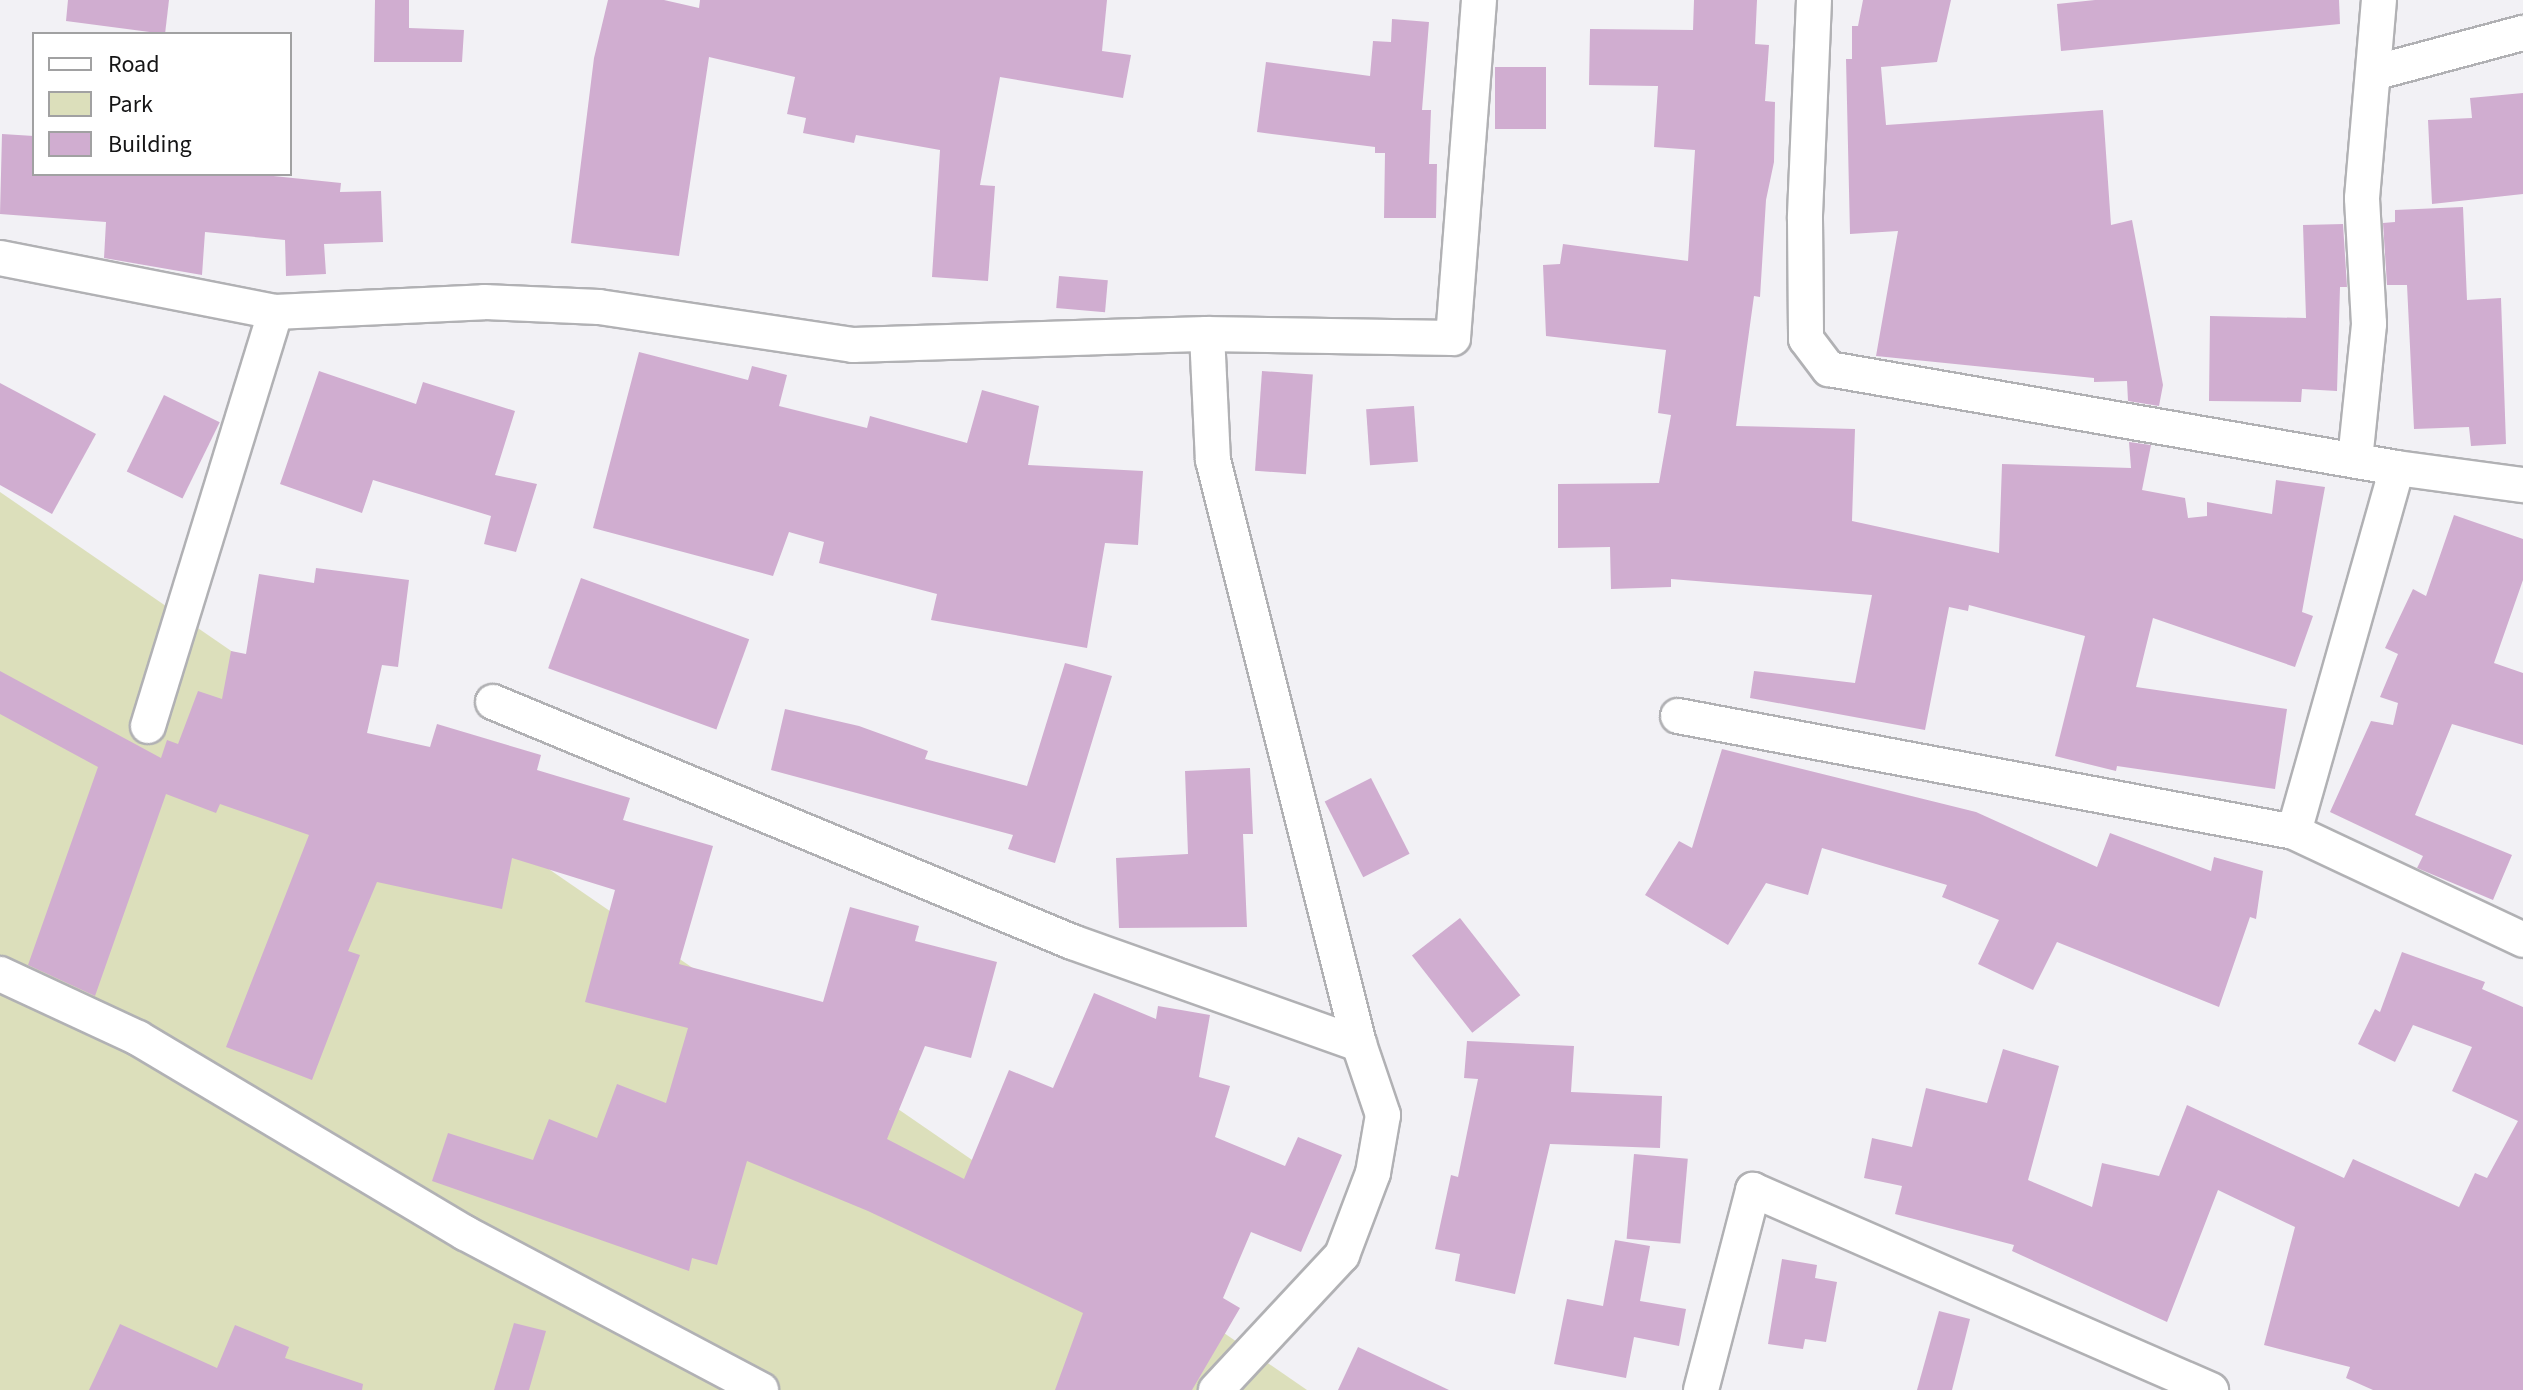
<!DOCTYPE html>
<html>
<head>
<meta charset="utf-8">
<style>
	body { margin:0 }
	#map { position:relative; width:2523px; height:1390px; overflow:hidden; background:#f2f1f5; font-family:"Source Sans 3",sans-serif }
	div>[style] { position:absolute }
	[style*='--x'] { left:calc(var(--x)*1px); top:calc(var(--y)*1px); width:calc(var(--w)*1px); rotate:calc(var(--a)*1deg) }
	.green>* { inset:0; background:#dcdfbb }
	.building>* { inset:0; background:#d0add0; transform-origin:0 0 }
	.roads { filter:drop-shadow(2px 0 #b1b1b4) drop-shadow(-2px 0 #b1b1b4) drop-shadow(0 2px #b1b1b4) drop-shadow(0 -2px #b1b1b4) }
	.minor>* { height:34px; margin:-17px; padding:0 17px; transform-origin:17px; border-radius:17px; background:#fff }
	span { translate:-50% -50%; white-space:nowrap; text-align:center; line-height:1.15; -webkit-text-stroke:6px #fff; paint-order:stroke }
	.legend { position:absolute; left:32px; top:32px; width:260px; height:144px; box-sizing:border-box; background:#fff; border:2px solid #a1a1a2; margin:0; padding:10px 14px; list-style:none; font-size:24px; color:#151516 }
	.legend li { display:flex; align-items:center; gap:16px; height:40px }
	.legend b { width:40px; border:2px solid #a1a1a2 }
</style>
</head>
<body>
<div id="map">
	<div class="green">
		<div style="clip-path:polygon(0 492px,1307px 1390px,0 1390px)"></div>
	</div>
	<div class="building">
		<div style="clip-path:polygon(68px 0,169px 0,165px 34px,66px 21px)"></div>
		<div style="clip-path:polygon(375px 0,409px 0,409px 28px,464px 30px,462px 62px,374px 62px)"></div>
		<div style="clip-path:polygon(608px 0,664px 0,699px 8px,700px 0,1107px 0,1102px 51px,1131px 55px,1123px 98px,1000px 77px,980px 185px,995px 186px,988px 281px,932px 277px,940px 150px,856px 135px,854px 143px,803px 133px,806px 118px,787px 114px,795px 77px,709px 57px,679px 256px,571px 243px,594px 58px)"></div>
		<div style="clip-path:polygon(1694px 0,1757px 0,1755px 44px,1769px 45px,1765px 101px,1775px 102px,1774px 162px,1766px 200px,1760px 297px,1754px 296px,1736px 426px,1855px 429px,1852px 521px,1999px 553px,2002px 464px,2131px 468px,2129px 442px,2151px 445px,2142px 490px,2185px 498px,2188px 518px,2207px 516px,2207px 502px,2272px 514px,2276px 480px,2325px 487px,2302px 612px,2313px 616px,2295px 667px,2153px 618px,2136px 687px,2287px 709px,2275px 789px,2117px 766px,2116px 771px,2055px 756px,2085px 636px,1969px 605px,1968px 611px,1949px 607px,1925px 730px,1750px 698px,1754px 671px,1855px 683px,1872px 595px,1671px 579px,1671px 587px,1611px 589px,1610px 547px,1558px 548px,1558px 484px,1659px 483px,1671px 415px,1658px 413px,1666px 350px,1546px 336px,1543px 265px,1560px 264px,1563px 244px,1688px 261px,1695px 150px,1654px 147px,1658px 86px,1589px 85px,1590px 29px,1693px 30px)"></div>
		<div style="clip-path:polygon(1863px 0,1951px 0,1937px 62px,1881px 67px,1886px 125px,2103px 110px,2111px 225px,2132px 220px,2163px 385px,2159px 406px,2128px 401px,2127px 381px,2094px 382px,2094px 378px,1876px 356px,1898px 231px,1850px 234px,1846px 59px,1852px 59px,1852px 26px,1858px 26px)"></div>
		<div style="clip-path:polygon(2095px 0,2339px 0,2340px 24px,2061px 51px,2057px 4px)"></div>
		<div style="clip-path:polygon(1392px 19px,1429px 22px,1422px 110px,1431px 110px,1429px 164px,1437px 164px,1436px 218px,1384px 218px,1385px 153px,1375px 153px,1375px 147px,1257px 132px,1266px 62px,1370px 76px,1373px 41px,1391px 42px)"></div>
		<div style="left:1495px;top:67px;width:51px;height:62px"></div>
		<div style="clip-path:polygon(2523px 93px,2523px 194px,2432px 204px,2428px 120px,2472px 118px,2470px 98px)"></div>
		<div style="clip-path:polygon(2px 134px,34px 136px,34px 174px,254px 174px,341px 183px,340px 192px,381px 191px,383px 242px,324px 244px,326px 274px,286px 276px,285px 240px,205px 232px,202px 275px,104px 258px,106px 222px,0 214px)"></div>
		<div style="clip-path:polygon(2463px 207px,2467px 300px,2501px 298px,2506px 444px,2471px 446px,2469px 427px,2414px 429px,2407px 285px,2387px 285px,2383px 223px,2395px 222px,2395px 210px)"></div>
		<div style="clip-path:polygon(2343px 224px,2347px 287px,2340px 287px,2337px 391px,2302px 389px,2301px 402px,2209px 401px,2210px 316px,2306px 318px,2303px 225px)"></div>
		<div style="left:1059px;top:276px;width:49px;height:32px;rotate:5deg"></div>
		<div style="clip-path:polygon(639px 352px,748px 380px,752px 366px,787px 375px,779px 406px,867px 428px,870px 416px,967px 443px,982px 390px,1039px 406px,1028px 465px,1143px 471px,1138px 545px,1105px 543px,1087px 648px,931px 620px,937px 594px,819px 563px,824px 542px,789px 532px,773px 576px,593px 528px)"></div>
		<div style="clip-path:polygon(319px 371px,416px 404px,423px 382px,515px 411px,495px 475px,537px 484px,516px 552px,484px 544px,491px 516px,373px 480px,362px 513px,280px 484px)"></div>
		<div style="left:1262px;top:371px;width:51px;height:100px;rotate:4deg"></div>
		<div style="clip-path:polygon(0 383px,96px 434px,52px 514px,0 485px)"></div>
		<div style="left:164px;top:395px;width:62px;height:85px;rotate:26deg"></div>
		<div style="left:1414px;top:406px;width:56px;height:48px;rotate:86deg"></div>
		<div style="clip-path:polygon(2454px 515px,2523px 539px,2523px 580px,2494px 663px,2523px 673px,2523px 745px,2452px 724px,2415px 815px,2512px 855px,2493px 900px,2417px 868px,2423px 856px,2330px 812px,2371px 721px,2393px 725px,2398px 703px,2380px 697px,2398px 654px,2385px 648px,2413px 589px,2426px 596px)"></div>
		<div style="clip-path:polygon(316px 568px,409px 580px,398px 667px,382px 665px,367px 733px,430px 747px,437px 724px,541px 755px,537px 770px,630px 798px,623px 820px,713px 846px,679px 964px,823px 1002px,850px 907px,919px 926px,915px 941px,997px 962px,971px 1058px,925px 1046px,887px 1139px,964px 1179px,1009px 1070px,1053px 1088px,1094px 993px,1156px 1019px,1158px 1006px,1210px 1015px,1199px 1077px,1230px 1086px,1215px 1137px,1285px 1166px,1298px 1137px,1342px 1155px,1301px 1252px,1251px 1232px,1223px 1298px,1240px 1308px,1192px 1390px,1055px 1390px,1083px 1313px,868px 1211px,747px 1161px,717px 1265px,692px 1258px,689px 1271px,432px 1181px,448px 1133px,533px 1160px,549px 1119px,597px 1138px,617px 1084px,666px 1103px,688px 1028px,585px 1002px,615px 890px,512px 858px,502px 909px,377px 882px,348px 951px,360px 955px,312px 1080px,226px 1047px,309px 835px,220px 804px,216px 813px,166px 794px,95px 996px,28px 965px,98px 767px,0 714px,0 671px,161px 758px,167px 740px,178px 744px,198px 691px,222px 699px,231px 651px,246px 654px,259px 574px,314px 583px)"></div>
		<div style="left:581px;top:578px;width:179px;height:96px;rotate:20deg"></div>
		<div style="clip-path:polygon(1065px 663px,1112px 676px,1055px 863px,1008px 849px,1013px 835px,771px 770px,785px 709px,859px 726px,928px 751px,925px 759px,1027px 786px)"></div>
		<div style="clip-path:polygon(1722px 749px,1976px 812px,2097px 867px,2110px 833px,2211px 871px,2214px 857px,2263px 871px,2256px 919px,2250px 917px,2219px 1007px,2057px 942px,2033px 990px,1978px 964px,1999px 920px,1942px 897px,1947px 885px,1822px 848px,1808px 895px,1766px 883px,1728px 945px,1645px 895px,1679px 841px,1692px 848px)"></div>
		<div style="clip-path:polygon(1250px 768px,1253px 834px,1243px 834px,1247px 927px,1119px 928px,1116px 858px,1188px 854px,1185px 771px)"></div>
		<div style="left:1371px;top:778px;width:85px;height:52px;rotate:63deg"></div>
		<div style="left:1460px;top:918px;width:98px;height:61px;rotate:52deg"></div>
		<div style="clip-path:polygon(2402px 952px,2485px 982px,2482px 989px,2523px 1007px,2523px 1390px,2373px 1390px,2346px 1378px,2350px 1367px,2264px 1345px,2295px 1227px,2218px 1190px,2167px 1322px,2012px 1251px,2014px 1245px,1895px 1214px,1902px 1186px,1864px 1178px,1872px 1138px,1912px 1147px,1926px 1088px,1987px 1103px,2003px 1049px,2059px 1066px,2028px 1180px,2092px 1207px,2102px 1163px,2159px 1176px,2187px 1105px,2344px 1178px,2353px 1159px,2459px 1207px,2475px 1173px,2487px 1178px,2518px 1121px,2452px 1091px,2472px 1047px,2413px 1025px,2395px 1062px,2358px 1044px,2375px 1009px,2380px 1012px)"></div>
		<div style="clip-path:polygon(1467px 1041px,1574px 1046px,1571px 1092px,1662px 1096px,1660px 1148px,1550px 1144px,1515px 1294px,1455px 1281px,1460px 1254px,1435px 1249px,1451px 1175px,1458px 1177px,1478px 1079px,1464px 1078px)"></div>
		<div style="left:1634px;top:1154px;width:54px;height:85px;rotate:5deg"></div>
		<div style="clip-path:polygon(1615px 1240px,1650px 1246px,1640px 1301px,1686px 1309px,1679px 1346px,1634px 1337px,1626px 1378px,1554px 1364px,1567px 1299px,1603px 1306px)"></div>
		<div style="clip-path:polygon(1782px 1259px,1817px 1265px,1815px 1278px,1837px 1282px,1826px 1342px,1805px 1339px,1803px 1349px,1768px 1344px)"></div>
		<div style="clip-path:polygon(1939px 1311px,1970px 1319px,1952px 1390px,1917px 1390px)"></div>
		<div style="clip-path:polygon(514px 1323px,546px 1331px,529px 1390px,494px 1390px)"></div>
		<div style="clip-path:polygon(120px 1324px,217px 1368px,235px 1325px,289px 1347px,285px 1358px,363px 1384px,362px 1390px,89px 1390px)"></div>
		<div style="clip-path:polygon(1358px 1347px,1449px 1390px,1338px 1390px)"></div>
	</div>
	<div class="roads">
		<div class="minor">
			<div style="--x:1814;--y:0;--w:219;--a:92.4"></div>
			<div style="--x:1805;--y:219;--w:120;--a:89.5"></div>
			<div style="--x:1806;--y:339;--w:38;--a:53"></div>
			<div style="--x:1829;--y:369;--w:577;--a:9.89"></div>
			<div style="--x:2397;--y:468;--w:127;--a:7.7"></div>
			<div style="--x:2377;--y:72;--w:151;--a:-15"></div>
			<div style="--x:0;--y:258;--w:280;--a:11.1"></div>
			<div style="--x:275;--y:312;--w:209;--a:-2.7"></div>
			<div style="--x:484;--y:302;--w:115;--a:2.5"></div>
			<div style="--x:599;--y:307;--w:257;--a:8.5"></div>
			<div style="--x:853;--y:345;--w:354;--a:-1.8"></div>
			<div style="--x:1207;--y:334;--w:126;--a:87.3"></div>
			<div style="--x:1213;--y:460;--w:602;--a:75.96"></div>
			<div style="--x:1359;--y:1044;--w:75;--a:71.3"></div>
			<div style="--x:1383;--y:1115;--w:59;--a:99.8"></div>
			<div style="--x:1373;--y:1173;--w:88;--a:110.7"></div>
			<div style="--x:1342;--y:1255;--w:185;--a:133"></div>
			<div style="--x:1207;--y:334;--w:246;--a:0.9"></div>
			<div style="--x:1453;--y:338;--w:339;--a:-85.6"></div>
			<div style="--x:2355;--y:460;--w:137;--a:-84.1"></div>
			<div style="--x:2369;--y:324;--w:126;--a:-93.2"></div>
			<div style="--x:2362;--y:198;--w:199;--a:-85.1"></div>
			<div style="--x:493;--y:702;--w:627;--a:22.51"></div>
			<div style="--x:1072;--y:942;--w:305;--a:19.6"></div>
			<div style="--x:1678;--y:716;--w:627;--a:10.66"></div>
			<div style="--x:2294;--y:832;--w:253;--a:25.2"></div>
			<div style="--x:148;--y:726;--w:433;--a:-72.9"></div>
			<div style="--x:2294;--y:832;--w:378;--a:-74.2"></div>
			<div style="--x:0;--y:974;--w:152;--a:24.9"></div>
			<div style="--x:138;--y:1038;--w:381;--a:30.8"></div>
			<div style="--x:465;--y:1233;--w:335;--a:27.9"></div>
			<div style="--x:1701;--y:1390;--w:207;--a:-75.4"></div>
			<div style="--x:1753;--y:1190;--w:500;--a:23.6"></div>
		</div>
	</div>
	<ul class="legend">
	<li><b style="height:10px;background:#fff"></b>Road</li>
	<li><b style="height:22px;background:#dcdfbb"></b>Park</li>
	<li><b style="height:22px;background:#d0add0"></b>Building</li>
	</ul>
</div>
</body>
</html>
